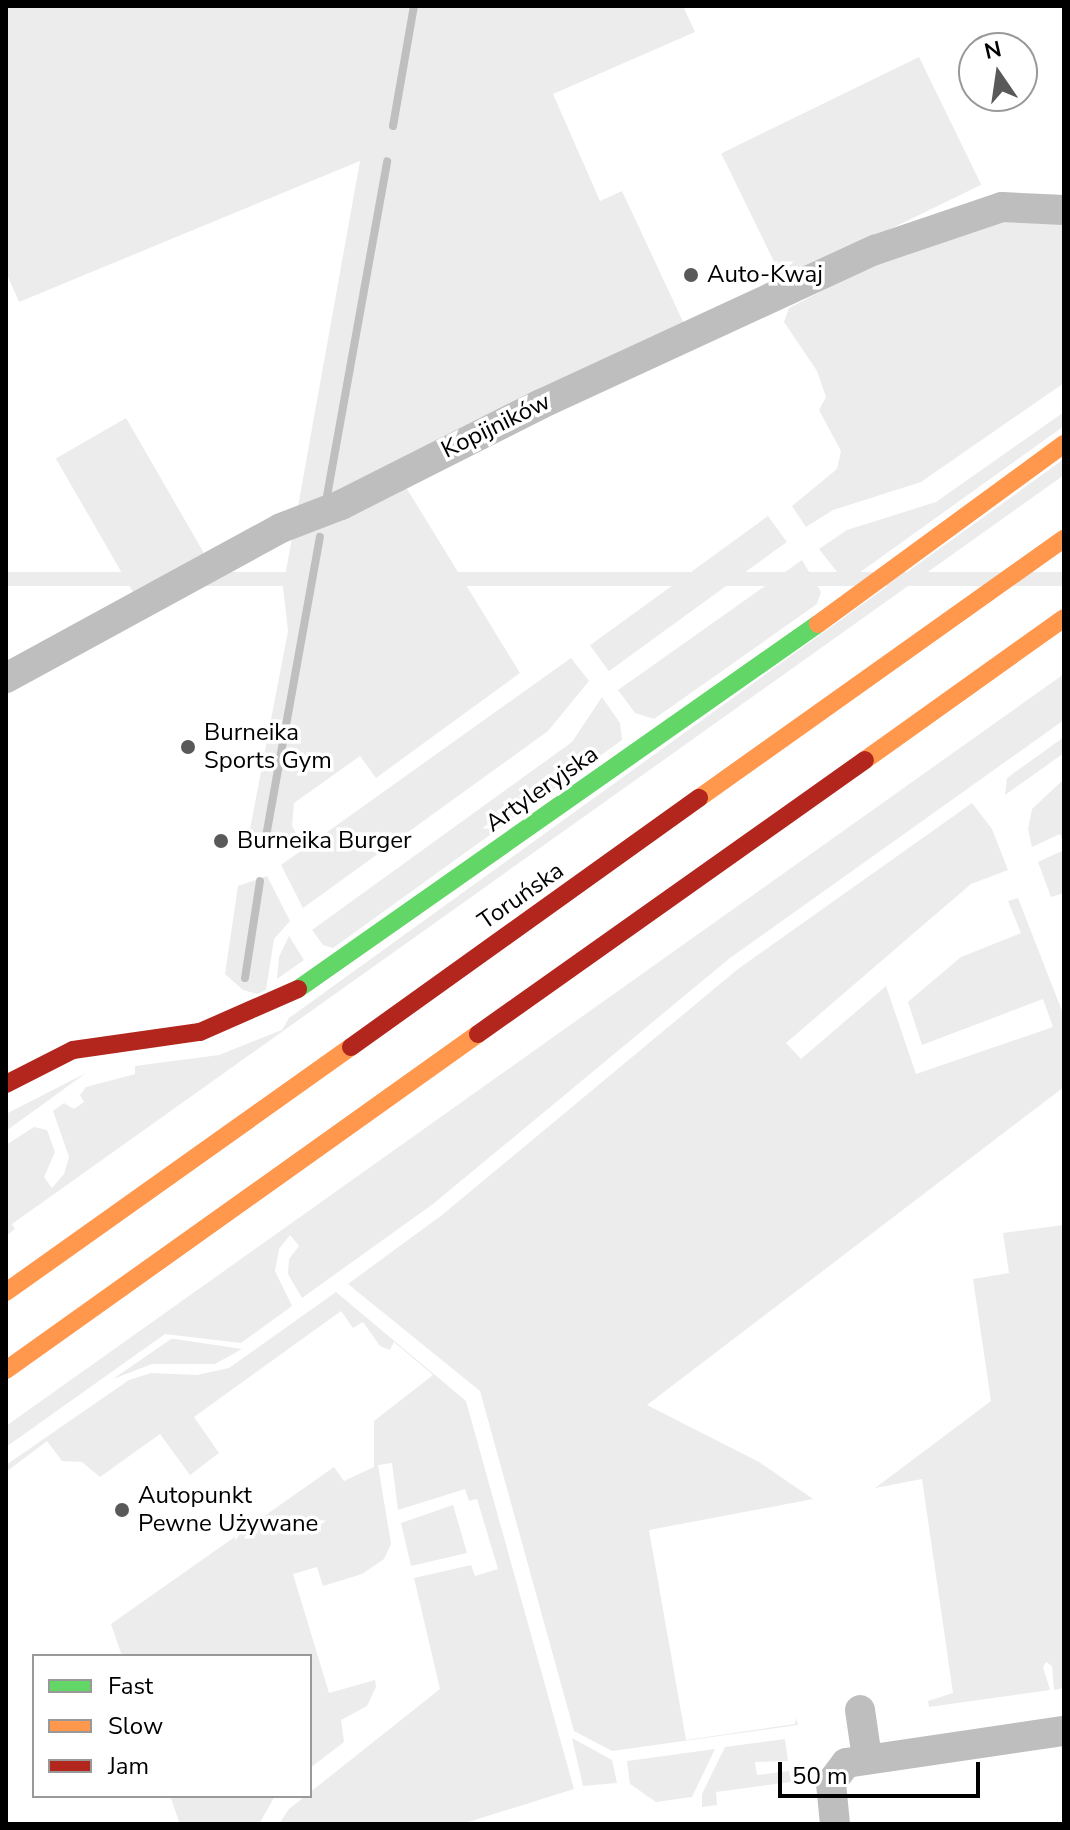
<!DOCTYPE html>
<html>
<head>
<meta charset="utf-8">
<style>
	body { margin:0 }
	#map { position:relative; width:1070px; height:1830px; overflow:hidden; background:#fff; font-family:"Nunito Sans",sans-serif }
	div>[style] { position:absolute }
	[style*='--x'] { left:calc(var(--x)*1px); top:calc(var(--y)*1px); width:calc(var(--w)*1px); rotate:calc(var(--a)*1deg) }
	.green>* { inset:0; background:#ececec; transform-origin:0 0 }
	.stream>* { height:8px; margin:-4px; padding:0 4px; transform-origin:4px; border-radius:4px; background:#bfbfbf }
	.street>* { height:30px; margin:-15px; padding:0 15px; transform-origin:15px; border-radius:15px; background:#bebebe }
	.fast>* { height:18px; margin:-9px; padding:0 9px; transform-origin:9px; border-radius:9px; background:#63d668 }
	.slow>* { height:18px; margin:-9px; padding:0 9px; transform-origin:9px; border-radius:9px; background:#ff974d }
	.jam>* { height:18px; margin:-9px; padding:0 9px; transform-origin:9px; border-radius:9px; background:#b3261e }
	.dots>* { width:22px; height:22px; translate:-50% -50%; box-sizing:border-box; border:4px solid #fff; border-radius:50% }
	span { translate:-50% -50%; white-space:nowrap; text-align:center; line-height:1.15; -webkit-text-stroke:7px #fff; paint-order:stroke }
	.poi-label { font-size:24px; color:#000 }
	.left { translate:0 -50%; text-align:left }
	.street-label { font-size:24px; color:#000 }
	.frame { position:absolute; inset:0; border:8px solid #000; pointer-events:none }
	.legend { position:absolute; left:32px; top:1654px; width:280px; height:144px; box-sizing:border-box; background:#fff; border:2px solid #999; margin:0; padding:10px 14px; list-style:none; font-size:24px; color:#000 }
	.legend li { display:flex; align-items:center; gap:16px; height:40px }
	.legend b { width:40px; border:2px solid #999 }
	.north { position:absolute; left:958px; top:32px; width:80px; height:80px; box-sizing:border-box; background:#fff; border:2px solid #999; border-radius:50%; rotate:347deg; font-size:22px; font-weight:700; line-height:32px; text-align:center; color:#000 }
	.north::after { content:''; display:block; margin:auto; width:28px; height:36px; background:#595959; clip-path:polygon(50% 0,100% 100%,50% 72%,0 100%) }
	.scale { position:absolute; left:778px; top:1762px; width:202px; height:36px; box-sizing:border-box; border:4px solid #000; border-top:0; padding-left:10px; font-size:24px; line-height:28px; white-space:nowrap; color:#000; -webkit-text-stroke:6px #fff; paint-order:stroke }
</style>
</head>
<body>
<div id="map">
	<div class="green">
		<div style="clip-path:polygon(6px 6px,683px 6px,695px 32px,553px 94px,600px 201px,622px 191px,686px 328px,297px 512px,360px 161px,19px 302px,6px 272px)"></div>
		<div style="left:919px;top:57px;width:142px;height:220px;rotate:64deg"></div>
		<div style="clip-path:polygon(1028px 216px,1064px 221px,1064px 383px,921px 482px,833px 510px,806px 527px,792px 506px,837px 469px,841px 451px,819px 410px,826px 397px,817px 371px,784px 322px,789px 308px,917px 242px)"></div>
		<div style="clip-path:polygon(1064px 412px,1064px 426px,852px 578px,841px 577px,819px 549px,847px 530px,936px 502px)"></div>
		<div style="left:126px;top:418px;width:163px;height:81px;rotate:60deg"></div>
		<div style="clip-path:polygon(1064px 459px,1064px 475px,12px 1224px,15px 1229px,6px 1236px,6px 1145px,34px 1127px,47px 1130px,55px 1152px,44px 1177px,52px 1188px,64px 1174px,69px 1157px,53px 1111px,64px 1103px,74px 1109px,84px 1102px,80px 1095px,86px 1087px,135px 1074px,135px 1066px,219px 1055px,282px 1030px,289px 1018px)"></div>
		<div style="clip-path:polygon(404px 484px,520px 673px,376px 778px,360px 756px,294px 803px,292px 826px,296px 833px,287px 840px,257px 840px,250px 829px,288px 631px,283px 587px,293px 533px)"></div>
		<div style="left:768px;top:516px;width:32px;height:220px;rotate:54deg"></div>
		<div style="clip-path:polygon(802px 560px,821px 592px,817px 604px,654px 719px,635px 713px,618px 690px)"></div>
		<div style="left:1064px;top:572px;width:14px;height:1298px;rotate:90deg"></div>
		<div style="clip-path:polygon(571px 658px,589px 681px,548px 731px,303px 908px,281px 865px)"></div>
		<div style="clip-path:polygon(1064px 674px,1064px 720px,730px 958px,433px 1204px,302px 1298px,288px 1274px,289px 1259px,299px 1246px,290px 1235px,279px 1249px,275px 1271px,292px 1306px,241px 1343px,165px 1334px,6px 1447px,6px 1426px)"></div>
		<div style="clip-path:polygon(602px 697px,620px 723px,622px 740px,333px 948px,323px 945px,312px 930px,572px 742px)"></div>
		<div style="clip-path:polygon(1064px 737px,1064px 753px,1005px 795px,1007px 778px)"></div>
		<div style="clip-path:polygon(1064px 779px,1064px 845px,1060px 834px,1032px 847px,1028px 829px,1032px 809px)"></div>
		<div style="clip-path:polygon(972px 803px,992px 829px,1008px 870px,971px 884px,786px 1043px,801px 1059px,886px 986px,916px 1074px,1053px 1027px,1043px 999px,922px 1045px,908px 1002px,961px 957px,1021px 933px,1008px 901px,1018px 898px,1064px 1016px,1064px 1087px,647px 1405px,759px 1462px,813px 1499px,649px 1530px,686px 1740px,795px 1724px,796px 1718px,798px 1725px,612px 1751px,574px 1731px,480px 1391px,348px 1284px,442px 1215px,738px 969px)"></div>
		<div style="clip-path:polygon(1064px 850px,1064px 893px,1051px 897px,1038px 862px)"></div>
		<div style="clip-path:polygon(267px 876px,290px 921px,274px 939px,266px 990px,257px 994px,243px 990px,225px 974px,238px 886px)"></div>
		<div style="clip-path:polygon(289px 936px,304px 960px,277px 979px,279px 957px)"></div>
		<div style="clip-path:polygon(86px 1073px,6px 1131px,6px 1114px)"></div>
		<div style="clip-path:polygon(1064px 1225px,1064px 1688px,1054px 1690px,1052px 1666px,1046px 1662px,1043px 1667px,1050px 1690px,929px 1707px,928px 1701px,953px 1693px,922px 1479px,875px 1488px,991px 1401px,973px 1279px,1009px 1273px,1003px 1233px)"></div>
		<div style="clip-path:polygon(336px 1292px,466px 1401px,574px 1789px,462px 1824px,279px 1824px,289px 1809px,440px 1689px,414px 1578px,471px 1565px,475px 1576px,498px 1569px,477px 1499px,469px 1501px,465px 1489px,398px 1510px,392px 1463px,378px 1465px,391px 1544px,384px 1559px,362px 1574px,323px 1586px,317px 1567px,293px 1574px,329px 1693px,375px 1680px,376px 1687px,367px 1706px,341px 1720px,344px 1742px,310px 1768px,310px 1656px,122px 1656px,111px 1624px,334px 1467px,344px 1481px,374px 1467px,374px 1421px,433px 1375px,394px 1342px,390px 1350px,380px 1346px,363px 1322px,353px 1328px,341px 1311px,194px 1417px,219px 1453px,190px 1475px,160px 1434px,100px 1477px,82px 1462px,62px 1461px,47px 1441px,6px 1472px,6px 1465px,129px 1380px,151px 1373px,197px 1375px,229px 1368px)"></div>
		<div style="clip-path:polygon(171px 1339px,175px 1339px,242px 1349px,215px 1364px,152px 1364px,113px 1379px)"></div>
		<div style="clip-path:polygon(453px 1505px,467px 1553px,411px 1566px,401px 1523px)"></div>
		<div style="clip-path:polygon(572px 1738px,612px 1760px,617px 1783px,583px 1786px)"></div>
		<div style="clip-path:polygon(785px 1739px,788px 1761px,755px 1762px,757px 1775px,789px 1771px,791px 1782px,716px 1792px,717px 1805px,702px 1807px,702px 1794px,725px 1747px)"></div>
		<div style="clip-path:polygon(715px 1749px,692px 1797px,656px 1802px,630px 1784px,627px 1761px)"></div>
		<div style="clip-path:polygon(170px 1796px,275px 1796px,259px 1824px,180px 1824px)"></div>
	</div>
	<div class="stream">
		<div style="--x:393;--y:126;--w:122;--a:-80.1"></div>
		<div style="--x:327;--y:496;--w:340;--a:-79.8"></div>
		<div style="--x:265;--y:842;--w:310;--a:-79.8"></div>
		<div style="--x:245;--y:978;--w:98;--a:-81.2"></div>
	</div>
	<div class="street">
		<div style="--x:6;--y:678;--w:313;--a:-28.6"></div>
		<div style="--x:281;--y:528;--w:64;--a:-21"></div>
		<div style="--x:341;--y:505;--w:224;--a:-26.8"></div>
		<div style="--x:541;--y:404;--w:368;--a:-24.8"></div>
		<div style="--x:875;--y:250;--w:134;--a:-18.7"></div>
		<div style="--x:1002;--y:207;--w:62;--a:2.8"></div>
		<div style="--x:860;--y:1710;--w:49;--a:81.7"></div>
		<div style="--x:835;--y:1824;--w:41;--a:-95.6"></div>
		<div style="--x:831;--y:1783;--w:25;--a:-53"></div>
		<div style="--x:846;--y:1763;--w:220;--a:-8.4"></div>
	</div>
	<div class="fast">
		<div style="--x:298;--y:989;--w:635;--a:-35.07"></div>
	</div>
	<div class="slow">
		<div style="--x:818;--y:624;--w:305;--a:-36.2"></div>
		<div style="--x:865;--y:760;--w:244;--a:-35.5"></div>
		<div style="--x:699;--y:798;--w:448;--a:-35.4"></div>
		<div style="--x:6;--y:1292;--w:423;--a:-35.4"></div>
		<div style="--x:6;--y:1370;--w:579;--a:-35.45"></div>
	</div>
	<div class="jam">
		<div style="--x:478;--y:1034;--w:474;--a:-35.3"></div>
		<div style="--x:351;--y:1047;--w:428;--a:-35.6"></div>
		<div style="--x:6;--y:1084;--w:75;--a:-26.9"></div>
		<div style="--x:73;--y:1050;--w:128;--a:-8.1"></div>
		<div style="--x:200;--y:1032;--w:107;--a:-23.7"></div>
	</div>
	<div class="dots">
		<div style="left:691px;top:275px;background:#595959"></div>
		<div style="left:188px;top:747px;background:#595959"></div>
		<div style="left:221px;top:841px;background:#595959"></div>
		<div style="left:122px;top:1510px;background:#595959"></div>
	</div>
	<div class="poi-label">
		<span class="left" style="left:707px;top:275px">Auto-Kwaj</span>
		<span class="left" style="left:204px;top:747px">Burneika<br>Sports Gym</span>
		<span class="left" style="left:237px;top:841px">Burneika Burger</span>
		<span class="left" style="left:138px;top:1510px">Autopunkt<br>Pewne Używane</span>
	</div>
	<div class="street-label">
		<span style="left:496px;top:426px;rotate:-26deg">Kopijników</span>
		<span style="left:542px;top:789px;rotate:-35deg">Artyleryjska</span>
		<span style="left:521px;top:896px;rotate:-35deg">Toruńska</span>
	</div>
	<div class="frame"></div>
	<ul class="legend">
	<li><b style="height:10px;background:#63d668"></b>Fast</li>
	<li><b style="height:10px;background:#ff974d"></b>Slow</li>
	<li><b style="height:10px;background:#b3261e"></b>Jam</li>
	</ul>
	<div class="north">N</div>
	<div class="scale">50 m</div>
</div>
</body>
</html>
